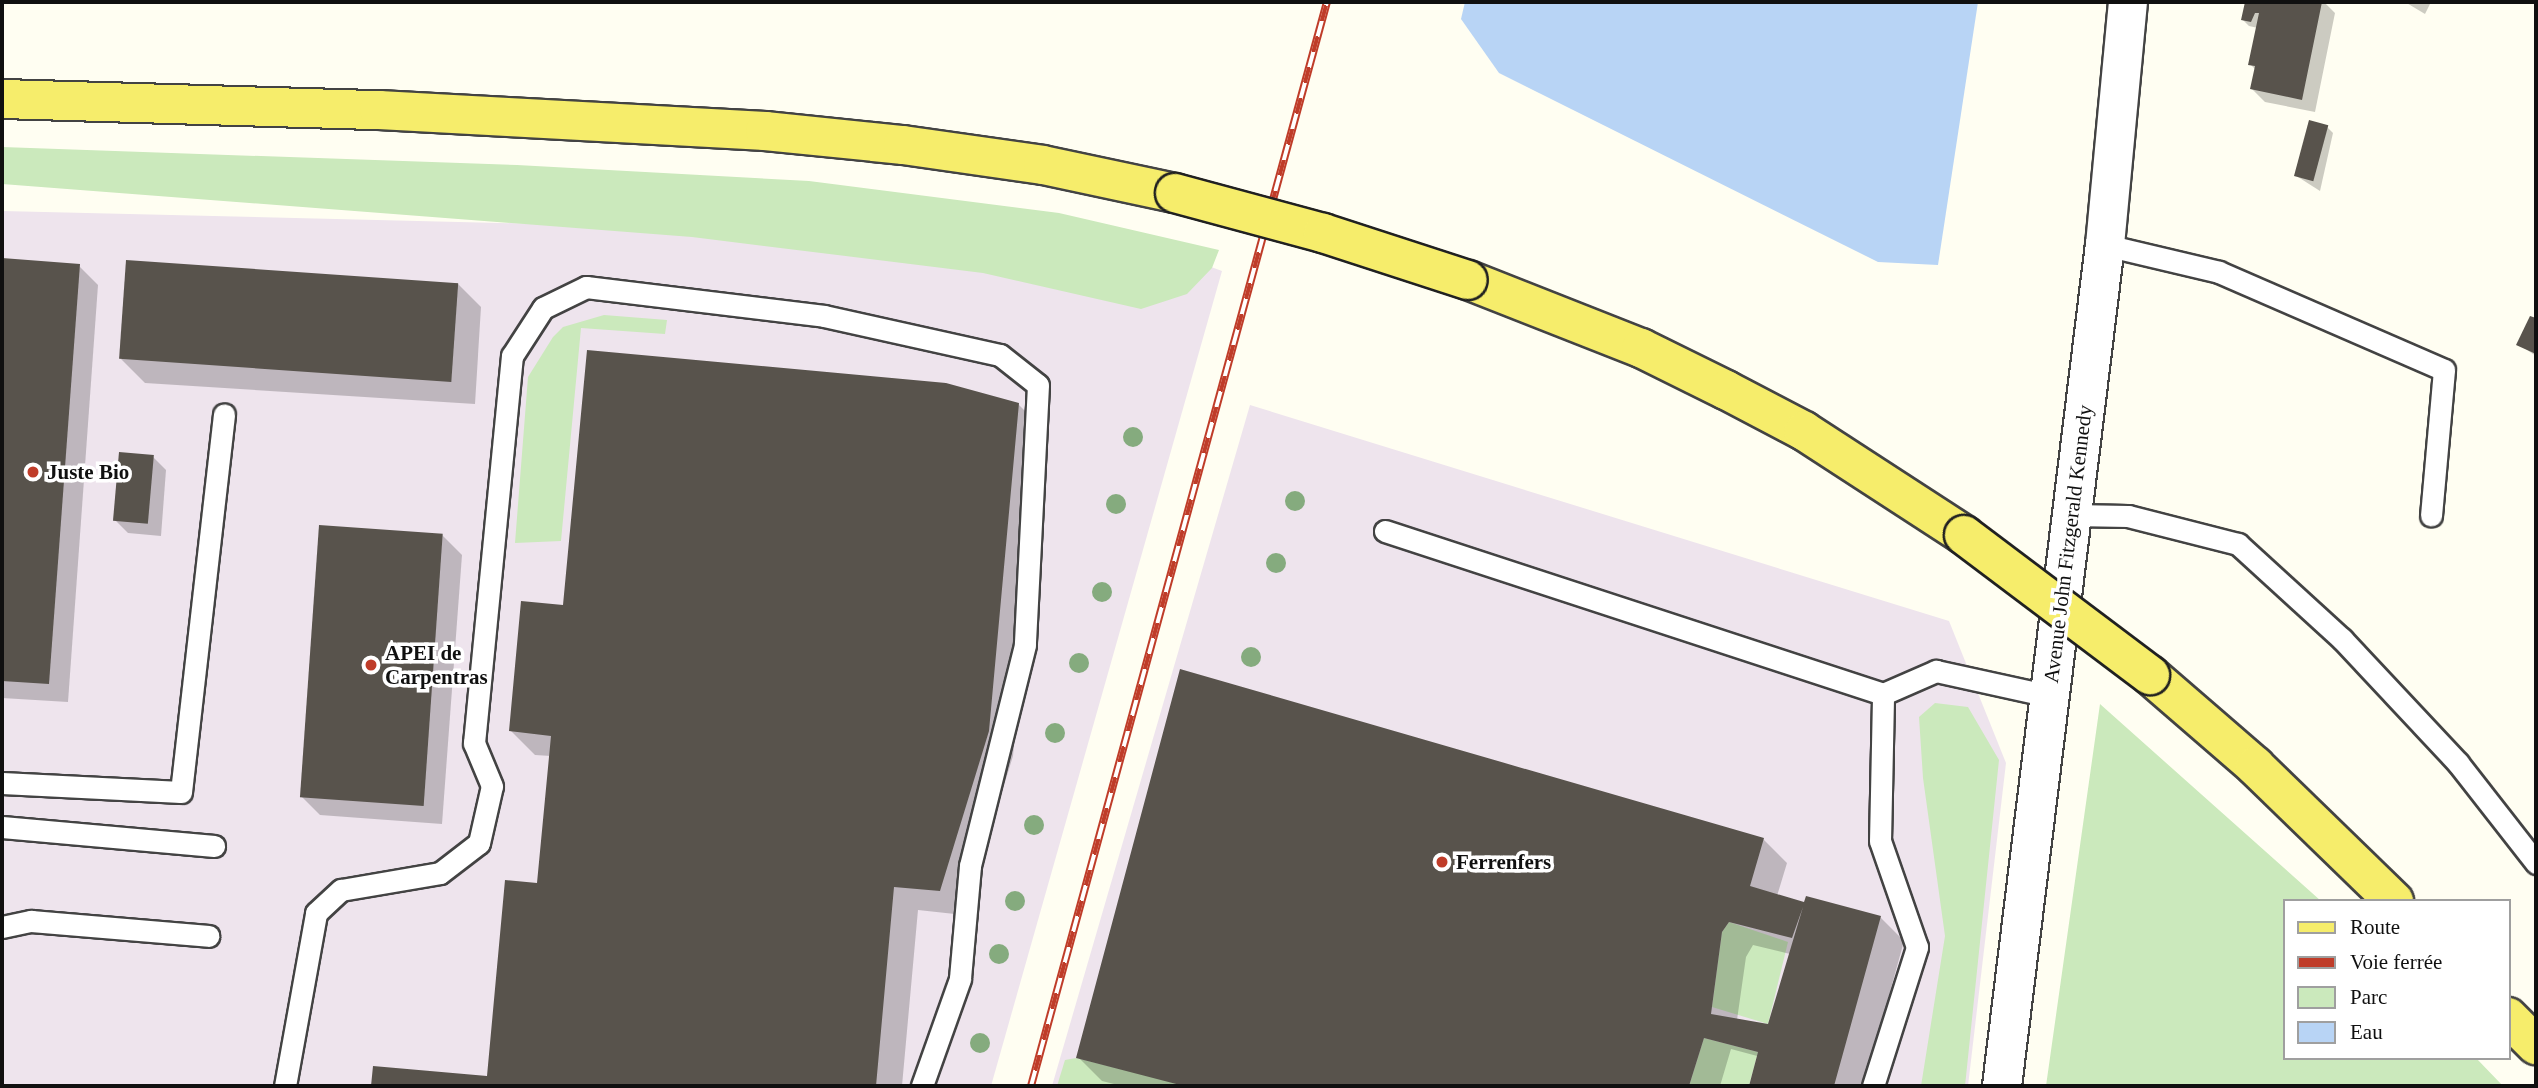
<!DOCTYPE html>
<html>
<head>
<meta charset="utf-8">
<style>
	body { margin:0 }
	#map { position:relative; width:2538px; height:1088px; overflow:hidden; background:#fffef2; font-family:Georgia,serif }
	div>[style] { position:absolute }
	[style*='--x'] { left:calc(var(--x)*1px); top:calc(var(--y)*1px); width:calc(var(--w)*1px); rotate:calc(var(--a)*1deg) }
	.industrial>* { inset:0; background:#eee4ed }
	.green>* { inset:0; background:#cbe9bc }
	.water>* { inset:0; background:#b8d4f5 }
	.shadow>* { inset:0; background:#0003 }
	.building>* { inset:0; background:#58534c; transform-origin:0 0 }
	.roads { filter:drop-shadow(2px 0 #434343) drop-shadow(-2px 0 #434343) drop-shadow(0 2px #434343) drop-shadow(0 -2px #434343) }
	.lane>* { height:21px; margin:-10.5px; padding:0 10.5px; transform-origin:10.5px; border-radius:10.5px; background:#fff }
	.street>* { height:38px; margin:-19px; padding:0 19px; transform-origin:19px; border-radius:19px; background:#fff }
	.primary>* { height:38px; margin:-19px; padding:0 19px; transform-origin:19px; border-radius:19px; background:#f6ed6b }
	.rail>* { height:8px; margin-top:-4px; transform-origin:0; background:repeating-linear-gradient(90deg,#fff 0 16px,#bf3c29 0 32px); box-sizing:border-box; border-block:2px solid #bf3c29 }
	.bridges { filter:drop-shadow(2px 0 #212121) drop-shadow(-2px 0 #212121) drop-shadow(0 2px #212121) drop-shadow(0 -2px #212121) }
	.primary-bridge>* { height:38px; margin:-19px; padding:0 19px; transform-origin:19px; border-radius:19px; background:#f6ed6b }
	.trees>* { width:20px; height:20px; margin:-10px; border-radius:50%; background:#85ab7e }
	.dots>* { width:19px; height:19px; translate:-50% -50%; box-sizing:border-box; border:4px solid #fff; border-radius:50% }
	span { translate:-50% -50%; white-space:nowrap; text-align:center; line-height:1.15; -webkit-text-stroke:7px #fff; paint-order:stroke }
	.poi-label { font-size:21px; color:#101010; font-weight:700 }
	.left { translate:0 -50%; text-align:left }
	.street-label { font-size:21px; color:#101010 }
	.frame { position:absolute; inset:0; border:4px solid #101010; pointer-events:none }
	.legend { position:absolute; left:2283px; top:899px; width:228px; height:161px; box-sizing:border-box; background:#fff; border:2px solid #9f9f9f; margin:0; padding:9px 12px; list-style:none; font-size:21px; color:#101010 }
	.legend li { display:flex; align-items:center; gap:14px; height:35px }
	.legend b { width:35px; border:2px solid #9f9f9f }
</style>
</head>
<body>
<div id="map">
	<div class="industrial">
		<div style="clip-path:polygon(2px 211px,1133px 238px,1222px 271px,991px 1086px,2px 1086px)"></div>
		<div style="clip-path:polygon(1250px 405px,1949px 621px,2006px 763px,1968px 1086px,1052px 1086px)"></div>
	</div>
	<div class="green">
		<div style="clip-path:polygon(2px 147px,517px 165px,809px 181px,1059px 213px,1219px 250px,1212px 268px,1187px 294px,1141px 309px,983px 273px,692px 237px,2px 184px)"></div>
		<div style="clip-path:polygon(604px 315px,667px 320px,665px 334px,581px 328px,561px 541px,515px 543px,528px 377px,553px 337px,563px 327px)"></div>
		<div style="clip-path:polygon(1935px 703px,1968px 707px,1999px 760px,1965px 1086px,1921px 1086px,1945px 936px,1923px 778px,1919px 717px)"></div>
		<div style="clip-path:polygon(2100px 704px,2321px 901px,2284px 901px,2284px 1058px,2476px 1058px,2503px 1086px,2046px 1086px)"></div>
		<div style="clip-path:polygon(1729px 922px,1788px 942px,1768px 1024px,1712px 1007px,1722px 932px)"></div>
		<div style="clip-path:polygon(1704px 1038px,1758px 1052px,1749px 1086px,1689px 1086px)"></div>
		<div style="clip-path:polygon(1076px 1058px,1185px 1085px,1184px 1086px,1057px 1086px,1065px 1060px)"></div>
	</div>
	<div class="water">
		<div style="clip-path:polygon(1465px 2px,1978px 2px,1938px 265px,1878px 262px,1499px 73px,1461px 19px)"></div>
	</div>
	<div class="shadow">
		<div style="clip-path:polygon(2247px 2px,2324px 2px,2335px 13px,2315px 112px,2265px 102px,2252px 89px,2256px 70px,2250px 64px,2258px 28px,2249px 26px,2243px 20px)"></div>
		<div style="clip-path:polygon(2405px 2px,2431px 2px,2425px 14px)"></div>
		<div style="clip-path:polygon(2327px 127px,2333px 133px,2320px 191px,2298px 177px)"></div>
		<div style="clip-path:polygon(2px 260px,79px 266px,98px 285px,68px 702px,2px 698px)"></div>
		<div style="clip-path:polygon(457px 283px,481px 307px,475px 404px,145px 383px,121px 359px)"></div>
		<div style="clip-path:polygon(2531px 318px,2536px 321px,2536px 356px,2518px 344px)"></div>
		<div style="clip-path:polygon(1018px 404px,1043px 429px,1013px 756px,964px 915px,918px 910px,902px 1086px,373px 1086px,374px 1067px,488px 1078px,539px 885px,551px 756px,535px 755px,511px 731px,565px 607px)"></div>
		<div style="clip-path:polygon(153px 457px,166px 470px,161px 536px,128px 533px,115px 520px)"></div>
		<div style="clip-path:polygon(442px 535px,462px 555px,442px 824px,320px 815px,301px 796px)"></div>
		<div style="clip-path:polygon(evenodd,1763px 839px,1787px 863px,1777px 896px,1806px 904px,1880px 917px,1904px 941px,1864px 1086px,1753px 1086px,1761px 1057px,1731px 1049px,1720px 1086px,1122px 1086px,1102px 1081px,1078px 1057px,1763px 839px,1753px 945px,1790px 954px,1769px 1028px,1737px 1020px,1746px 957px,1753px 945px)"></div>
	</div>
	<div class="building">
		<div style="clip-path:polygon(2245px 2px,2322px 2px,2302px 100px,2250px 89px,2255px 66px,2248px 65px,2259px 13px,2255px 13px,2251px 22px,2241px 20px)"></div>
		<div style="left:2309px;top:120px;width:20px;height:58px;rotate:15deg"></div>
		<div style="clip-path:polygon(2px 258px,80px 264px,49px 684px,2px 681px)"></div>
		<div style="left:126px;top:260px;width:333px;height:99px;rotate:4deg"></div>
		<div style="clip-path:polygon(2530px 316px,2536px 318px,2536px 354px,2516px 345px)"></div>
		<div style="clip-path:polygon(587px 350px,946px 383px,1019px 403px,989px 731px,940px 891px,894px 887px,876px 1086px,371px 1086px,373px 1066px,487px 1076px,505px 880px,537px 883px,551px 736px,509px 731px,521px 601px,563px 605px)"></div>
		<div style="left:119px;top:452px;width:35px;height:69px;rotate:5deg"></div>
		<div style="left:319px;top:525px;width:124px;height:273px;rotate:4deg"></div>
		<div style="clip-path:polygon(evenodd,1180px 669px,1764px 838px,1750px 886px,1804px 902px,1806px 896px,1881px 916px,1834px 1086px,1749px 1086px,1758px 1052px,1704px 1038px,1689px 1086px,1184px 1086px,1076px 1058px,1180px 669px,1803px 907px,1768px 1024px,1711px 1014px,1722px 932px,1729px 922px,1792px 938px,1803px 907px)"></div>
	</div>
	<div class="roads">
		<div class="lane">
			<div style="--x:2105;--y:245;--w:117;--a:13.3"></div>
			<div style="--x:2219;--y:272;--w:245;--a:23.5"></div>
			<div style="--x:2444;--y:370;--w:146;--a:95.1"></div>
			<div style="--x:2072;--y:515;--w:56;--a:1"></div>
			<div style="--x:2128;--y:516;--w:114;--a:14.3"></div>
			<div style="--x:2238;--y:544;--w:141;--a:42.4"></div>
			<div style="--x:2342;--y:639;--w:170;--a:46.9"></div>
			<div style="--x:2458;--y:763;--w:127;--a:52"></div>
			<div style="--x:1385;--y:531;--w:524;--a:18.12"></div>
			<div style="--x:1883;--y:694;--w:58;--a:-23.5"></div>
			<div style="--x:1936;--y:671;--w:117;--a:12.4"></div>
			<div style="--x:2;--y:783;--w:179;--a:2.9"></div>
			<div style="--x:181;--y:792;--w:380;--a:-83.5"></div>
			<div style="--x:2;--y:827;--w:213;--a:5.1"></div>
			<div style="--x:2;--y:927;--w:30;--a:-12"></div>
			<div style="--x:31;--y:921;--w:178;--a:4.8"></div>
			<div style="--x:285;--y:1086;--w:176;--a:-79.8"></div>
			<div style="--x:316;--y:913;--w:34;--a:-43"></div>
			<div style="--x:341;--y:890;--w:100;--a:-9.7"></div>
			<div style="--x:440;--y:873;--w:49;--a:-37.6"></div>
			<div style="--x:479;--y:843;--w:58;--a:-77.2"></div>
			<div style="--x:492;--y:786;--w:47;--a:-112.7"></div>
			<div style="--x:474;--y:743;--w:389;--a:-84.4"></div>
			<div style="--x:512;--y:356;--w:57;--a:-57.1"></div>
			<div style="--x:543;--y:308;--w:48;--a:-26"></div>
			<div style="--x:586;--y:287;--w:240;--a:6.9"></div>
			<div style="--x:824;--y:316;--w:180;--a:12.5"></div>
			<div style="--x:1000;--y:355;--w:48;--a:38.3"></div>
			<div style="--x:1038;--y:385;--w:260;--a:92.9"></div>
			<div style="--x:1025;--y:645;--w:228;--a:104"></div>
			<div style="--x:970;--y:866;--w:113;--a:95.1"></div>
			<div style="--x:960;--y:979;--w:114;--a:109.6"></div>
			<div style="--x:1873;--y:1086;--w:146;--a:-72.4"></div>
			<div style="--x:1917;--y:947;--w:112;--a:-109.2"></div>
			<div style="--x:1880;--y:841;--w:147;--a:-88.8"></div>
		</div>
		<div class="street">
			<div style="--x:2002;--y:1086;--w:847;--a:-83.02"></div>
			<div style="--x:2105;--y:245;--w:244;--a:-84.6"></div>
		</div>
		<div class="primary">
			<div style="--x:2;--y:99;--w:377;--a:1.7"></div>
			<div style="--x:379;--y:110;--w:387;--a:3.1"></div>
			<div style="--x:765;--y:131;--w:139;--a:5.8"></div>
			<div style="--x:903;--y:145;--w:141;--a:8.1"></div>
			<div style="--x:1043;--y:165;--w:135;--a:12"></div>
			<div style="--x:1468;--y:280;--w:186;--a:21.5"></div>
			<div style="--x:1641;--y:348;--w:95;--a:26.3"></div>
			<div style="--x:1726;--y:390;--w:88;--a:27.7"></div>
			<div style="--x:1804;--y:431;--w:191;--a:33"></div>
			<div style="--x:2150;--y:675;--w:139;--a:40.9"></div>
			<div style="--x:2255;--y:766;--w:194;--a:44.2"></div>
			<div style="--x:2508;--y:1017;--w:40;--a:45"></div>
		</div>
	</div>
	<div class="rail">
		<div style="--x:1031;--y:1086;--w:1124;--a:-74.73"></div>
	</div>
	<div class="bridges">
		<div class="primary-bridge">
			<div style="--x:1175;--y:193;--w:153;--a:15.1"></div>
			<div style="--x:1323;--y:233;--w:152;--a:18"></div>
			<div style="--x:1964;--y:535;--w:233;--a:37"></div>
		</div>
	</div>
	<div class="trees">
		<div style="left:1133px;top:437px"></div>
		<div style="left:1295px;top:501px"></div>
		<div style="left:1116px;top:504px"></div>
		<div style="left:1276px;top:563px"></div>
		<div style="left:1102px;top:592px"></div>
		<div style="left:1251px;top:657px"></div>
		<div style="left:1079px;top:663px"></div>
		<div style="left:1055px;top:733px"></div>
		<div style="left:1034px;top:825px"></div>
		<div style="left:1015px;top:901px"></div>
		<div style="left:999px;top:954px"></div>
		<div style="left:980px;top:1043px"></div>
	</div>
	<div class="dots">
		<div style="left:33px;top:472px;background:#bf3c29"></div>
		<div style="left:371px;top:665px;background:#bf3c29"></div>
		<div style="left:1442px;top:862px;background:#bf3c29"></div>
	</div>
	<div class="poi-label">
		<span class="left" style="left:47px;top:472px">Juste Bio</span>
		<span class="left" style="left:385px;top:665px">APEI de<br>Carpentras</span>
		<span class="left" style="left:1456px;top:862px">Ferrenfers</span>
	</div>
	<div class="street-label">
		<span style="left:2068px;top:544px;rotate:-83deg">Avenue John Fitzgerald Kennedy</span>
	</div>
	<div class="frame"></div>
	<ul class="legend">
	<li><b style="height:9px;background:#f6ed6b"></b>Route</li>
	<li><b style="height:9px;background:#bf3c29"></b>Voie ferrée</li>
	<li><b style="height:19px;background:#cbe9bc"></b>Parc</li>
	<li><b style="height:19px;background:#b8d4f5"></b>Eau</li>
	</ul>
</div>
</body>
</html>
